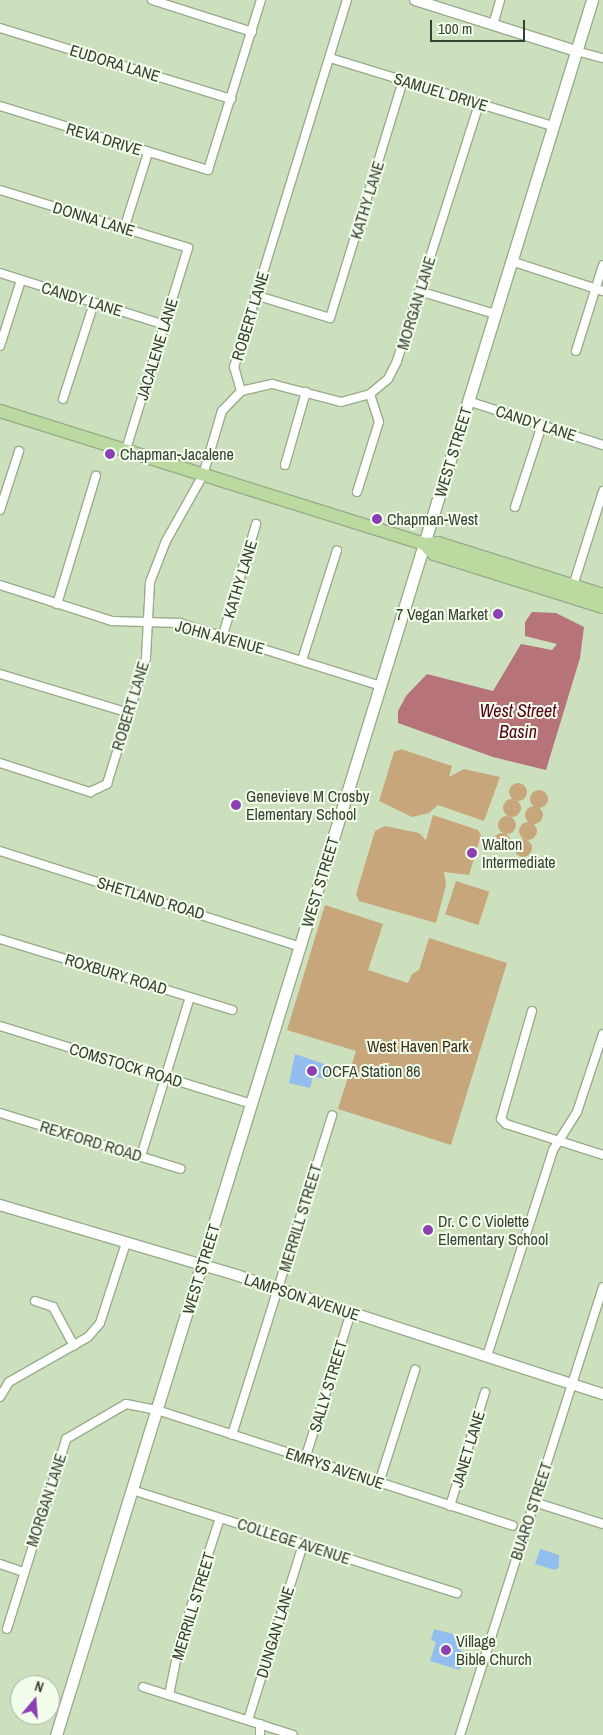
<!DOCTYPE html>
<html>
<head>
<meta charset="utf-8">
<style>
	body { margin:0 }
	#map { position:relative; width:603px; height:1735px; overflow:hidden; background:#cce0be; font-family:"Archivo Narrow",sans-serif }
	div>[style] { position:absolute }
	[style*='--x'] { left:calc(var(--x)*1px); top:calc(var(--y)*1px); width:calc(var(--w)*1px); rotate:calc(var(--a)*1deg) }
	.green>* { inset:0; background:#c7a67c; transform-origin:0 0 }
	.round { border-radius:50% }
	.water>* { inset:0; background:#b6737a }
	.building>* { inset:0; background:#91bdef }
	.roads { filter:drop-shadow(1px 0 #99ac8c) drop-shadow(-1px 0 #99ac8c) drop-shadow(0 1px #99ac8c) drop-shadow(0 -1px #99ac8c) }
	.minor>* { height:8px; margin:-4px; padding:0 4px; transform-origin:4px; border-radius:4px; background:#fff }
	.tertiary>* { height:10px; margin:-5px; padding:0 5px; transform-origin:5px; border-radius:5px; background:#fff }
	.secondary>* { height:11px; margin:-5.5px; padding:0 5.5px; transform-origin:5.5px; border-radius:5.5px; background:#fff }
	.primary>* { height:12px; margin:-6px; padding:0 6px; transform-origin:6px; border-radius:6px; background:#bbdaa0 }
	.dots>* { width:14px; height:14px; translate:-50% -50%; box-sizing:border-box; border:2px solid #f3fdec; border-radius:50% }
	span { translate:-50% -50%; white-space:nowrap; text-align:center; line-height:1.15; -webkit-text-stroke:4px #f3fdec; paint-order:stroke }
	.street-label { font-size:16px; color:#373f31 }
	.poi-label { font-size:16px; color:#373f31 }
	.left { translate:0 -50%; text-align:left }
	.right { translate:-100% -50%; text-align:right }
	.park-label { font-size:16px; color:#3d2b12 }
	.water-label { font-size:18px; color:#55001a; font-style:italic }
	.north { position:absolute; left:10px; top:1675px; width:50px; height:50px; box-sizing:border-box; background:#f3fdec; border:1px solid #a8b1a1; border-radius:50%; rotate:18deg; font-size:14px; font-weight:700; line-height:20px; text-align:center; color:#373f31 }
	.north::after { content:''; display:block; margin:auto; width:18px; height:22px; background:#8b40b1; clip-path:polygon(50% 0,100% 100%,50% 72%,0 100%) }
	.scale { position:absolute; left:430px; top:20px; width:95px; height:22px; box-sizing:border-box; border:2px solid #373f31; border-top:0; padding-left:6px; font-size:15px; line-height:18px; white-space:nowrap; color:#373f31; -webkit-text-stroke:4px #f3fdec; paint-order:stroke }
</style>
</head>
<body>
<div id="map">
	<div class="green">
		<div style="clip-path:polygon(401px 749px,452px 766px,449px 777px,464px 769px,500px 777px,484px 821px,438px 805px,429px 813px,412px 817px,379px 801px,394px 752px)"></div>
		<div class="round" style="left:509px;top:783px;width:18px;height:18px"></div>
		<div class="round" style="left:530px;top:790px;width:18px;height:18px"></div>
		<div class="round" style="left:503px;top:799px;width:18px;height:18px"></div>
		<div class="round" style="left:525px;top:806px;width:18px;height:18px"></div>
		<div style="clip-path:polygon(433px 815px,478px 830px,481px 835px,469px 875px,444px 872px,446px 885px,436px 923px,359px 901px,356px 894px,375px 831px,385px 826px,419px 833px,426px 840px)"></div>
		<div class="round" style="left:498px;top:816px;width:18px;height:18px"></div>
		<div class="round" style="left:519px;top:822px;width:18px;height:18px"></div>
		<div class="round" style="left:493px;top:833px;width:18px;height:18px"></div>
		<div class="round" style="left:514px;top:839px;width:18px;height:18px"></div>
		<div style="left:456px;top:881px;width:35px;height:35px;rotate:18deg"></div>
		<div style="clip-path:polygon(325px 905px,383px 924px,368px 970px,408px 983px,412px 974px,419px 970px,429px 938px,507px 963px,451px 1145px,338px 1109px,356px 1051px,287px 1030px)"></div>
	</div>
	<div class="water">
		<div style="clip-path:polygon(532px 612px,556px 613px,584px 627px,580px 658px,546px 770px,493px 757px,398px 723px,398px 711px,406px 696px,427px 674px,493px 691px,521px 644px,552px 650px,557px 644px,525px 636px,525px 622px)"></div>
	</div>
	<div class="building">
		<div style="clip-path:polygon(295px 1054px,333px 1067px,330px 1079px,313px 1077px,310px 1088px,289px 1083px)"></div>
		<div style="clip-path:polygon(540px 1549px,559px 1555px,559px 1567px,555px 1570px,535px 1564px)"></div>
		<div style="clip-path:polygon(434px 1629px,460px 1636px,457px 1647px,465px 1654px,460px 1670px,430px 1661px,436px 1642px,431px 1640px)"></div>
	</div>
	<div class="roads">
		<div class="minor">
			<div style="--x:152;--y:0;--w:105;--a:17.7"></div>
			<div style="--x:493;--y:25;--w:26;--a:-74"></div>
			<div style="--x:0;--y:28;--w:242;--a:17.1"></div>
			<div style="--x:576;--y:51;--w:28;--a:15"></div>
			<div style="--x:330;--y:58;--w:233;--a:17"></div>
			<div style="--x:0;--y:106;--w:218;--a:17.1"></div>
			<div style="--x:208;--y:170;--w:178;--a:-72.7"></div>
			<div style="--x:0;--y:190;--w:197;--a:17.1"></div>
			<div style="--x:188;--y:248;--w:211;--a:107.1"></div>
			<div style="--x:124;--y:229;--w:80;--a:-72.5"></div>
			<div style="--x:511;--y:261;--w:97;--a:18.1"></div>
			<div style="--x:0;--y:273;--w:173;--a:17.5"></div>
			<div style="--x:419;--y:291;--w:79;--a:16.8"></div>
			<div style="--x:255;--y:295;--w:78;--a:17"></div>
			<div style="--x:330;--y:318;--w:248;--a:-72.9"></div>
			<div style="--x:0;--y:346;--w:69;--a:-72.3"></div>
			<div style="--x:576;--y:351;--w:90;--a:-72.6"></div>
			<div style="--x:241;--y:391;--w:32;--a:-13"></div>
			<div style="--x:272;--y:384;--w:71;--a:14.6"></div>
			<div style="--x:341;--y:402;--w:30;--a:-15"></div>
			<div style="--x:63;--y:399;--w:101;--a:-72.1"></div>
			<div style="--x:468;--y:401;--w:142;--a:18.1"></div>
			<div style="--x:285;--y:465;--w:76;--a:-74"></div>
			<div style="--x:357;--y:492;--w:73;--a:-72.6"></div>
			<div style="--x:379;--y:422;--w:29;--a:-108"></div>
			<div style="--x:370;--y:394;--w:23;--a:-40"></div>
			<div style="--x:388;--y:379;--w:20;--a:-63"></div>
			<div style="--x:397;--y:361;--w:270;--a:-72.3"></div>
			<div style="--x:515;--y:507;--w:86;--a:-71.8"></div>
			<div style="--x:0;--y:510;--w:62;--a:-72.1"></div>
			<div style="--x:0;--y:585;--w:118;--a:17.8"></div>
			<div style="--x:112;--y:621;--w:68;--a:1.7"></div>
			<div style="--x:180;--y:623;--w:211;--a:17.4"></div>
			<div style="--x:572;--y:589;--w:103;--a:-72.4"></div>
			<div style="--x:57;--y:604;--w:134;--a:-73.1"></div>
			<div style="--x:223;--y:635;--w:116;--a:-73.4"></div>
			<div style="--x:302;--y:660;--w:115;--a:-72.3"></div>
			<div style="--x:0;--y:674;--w:135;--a:16.8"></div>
			<div style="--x:0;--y:763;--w:95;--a:17.9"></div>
			<div style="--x:90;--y:792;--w:19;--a:-25"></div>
			<div style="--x:107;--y:784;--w:132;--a:-72.8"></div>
			<div style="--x:146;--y:658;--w:76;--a:-87"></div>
			<div style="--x:150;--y:582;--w:44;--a:-68.7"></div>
			<div style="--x:166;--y:541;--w:76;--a:-60.7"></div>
			<div style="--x:203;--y:475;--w:67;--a:-73.5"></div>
			<div style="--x:222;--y:411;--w:28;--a:-46"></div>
			<div style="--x:241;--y:391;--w:25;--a:-106"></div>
			<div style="--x:234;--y:367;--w:384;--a:-72.9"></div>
			<div style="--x:0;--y:851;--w:315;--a:17.7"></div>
			<div style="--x:0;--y:939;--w:243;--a:17"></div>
			<div style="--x:532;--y:1011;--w:112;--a:106"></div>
			<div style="--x:501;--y:1119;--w:7;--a:45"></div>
			<div style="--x:506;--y:1124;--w:102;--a:17.7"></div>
			<div style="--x:0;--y:1026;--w:264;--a:17.2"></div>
			<div style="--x:0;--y:1113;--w:189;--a:17.2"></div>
			<div style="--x:141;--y:1156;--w:166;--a:-72.9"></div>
			<div style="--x:35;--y:1301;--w:19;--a:18"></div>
			<div style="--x:53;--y:1307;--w:44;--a:61.7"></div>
			<div style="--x:487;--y:1356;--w:216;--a:-72.2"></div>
			<div style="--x:553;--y:1150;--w:45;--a:-57.7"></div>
			<div style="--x:577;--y:1112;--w:82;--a:-71.6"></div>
			<div style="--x:0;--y:1397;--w:17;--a:-59"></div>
			<div style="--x:9;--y:1382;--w:91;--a:-29.7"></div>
			<div style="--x:88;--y:1337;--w:18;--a:-49"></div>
			<div style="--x:100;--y:1323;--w:84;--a:-72"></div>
			<div style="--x:232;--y:1435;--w:335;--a:-72.6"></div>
			<div style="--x:305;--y:1459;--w:154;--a:-72.6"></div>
			<div style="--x:379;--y:1483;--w:119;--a:-72.3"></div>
			<div style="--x:132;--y:1490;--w:341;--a:17.6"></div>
			<div style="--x:534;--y:1502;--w:72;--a:17.7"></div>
			<div style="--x:450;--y:1506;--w:119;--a:-72.9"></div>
			<div style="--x:0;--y:1564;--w:24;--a:19"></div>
			<div style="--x:7;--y:1629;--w:199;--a:-72.7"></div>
			<div style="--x:66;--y:1439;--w:69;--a:-30.3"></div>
			<div style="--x:126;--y:1404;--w:32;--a:11"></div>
			<div style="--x:157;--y:1410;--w:374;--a:18"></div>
			<div style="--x:143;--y:1687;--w:157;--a:17.7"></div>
			<div style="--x:169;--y:1695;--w:55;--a:-78.5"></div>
			<div style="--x:180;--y:1641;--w:129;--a:-72"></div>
			<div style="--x:248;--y:1720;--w:184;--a:-72.6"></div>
			<div style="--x:260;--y:1735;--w:11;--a:-90"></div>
			<div style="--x:460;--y:1735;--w:470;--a:-72.3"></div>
		</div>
		<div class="tertiary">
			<div style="--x:415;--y:0;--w:169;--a:17.6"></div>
			<div style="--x:0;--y:1205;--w:249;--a:16.5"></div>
			<div style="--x:239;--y:1276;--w:383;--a:18"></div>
		</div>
		<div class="secondary">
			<div style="--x:56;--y:1735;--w:1816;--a:-72.83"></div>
		</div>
		<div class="primary">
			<div style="--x:0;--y:411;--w:444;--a:17.4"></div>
			<div style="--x:424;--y:544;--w:14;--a:-4"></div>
			<div style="--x:438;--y:543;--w:173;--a:17.5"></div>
			<div style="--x:424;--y:544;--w:14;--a:45"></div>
			<div style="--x:434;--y:554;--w:177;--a:17.4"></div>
		</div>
	</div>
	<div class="dots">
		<div style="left:110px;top:454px;background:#8b40b1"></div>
		<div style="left:377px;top:519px;background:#8b40b1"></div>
		<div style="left:498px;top:614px;background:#8b40b1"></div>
		<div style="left:236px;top:805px;background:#8b40b1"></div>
		<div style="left:472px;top:853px;background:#8b40b1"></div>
		<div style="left:312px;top:1071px;background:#8b40b1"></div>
		<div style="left:428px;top:1230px;background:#8b40b1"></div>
		<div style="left:446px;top:1650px;background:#8b40b1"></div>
	</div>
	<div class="street-label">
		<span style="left:115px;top:63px;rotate:17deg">EUDORA LANE</span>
		<span style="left:441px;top:92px;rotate:17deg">SAMUEL DRIVE</span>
		<span style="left:104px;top:139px;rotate:17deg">REVA DRIVE</span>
		<span style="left:367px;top:200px;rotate:-73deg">KATHY LANE</span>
		<span style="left:94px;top:219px;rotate:17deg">DONNA LANE</span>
		<span style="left:82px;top:299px;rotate:17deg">CANDY LANE</span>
		<span style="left:416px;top:303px;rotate:-73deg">MORGAN LANE</span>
		<span style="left:250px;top:316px;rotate:-73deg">ROBERT LANE</span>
		<span style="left:157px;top:349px;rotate:-73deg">JACALENE LANE</span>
		<span style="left:536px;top:423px;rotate:18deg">CANDY LANE</span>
		<span style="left:453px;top:452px;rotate:-73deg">WEST STREET</span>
		<span style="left:240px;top:579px;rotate:-73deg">KATHY LANE</span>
		<span style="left:220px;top:637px;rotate:15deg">JOHN AVENUE</span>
		<span style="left:130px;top:706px;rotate:-73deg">ROBERT LANE</span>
		<span style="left:320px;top:882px;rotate:-73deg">WEST STREET</span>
		<span style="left:151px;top:898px;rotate:17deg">SHETLAND ROAD</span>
		<span style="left:116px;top:974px;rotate:17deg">ROXBURY ROAD</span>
		<span style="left:126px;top:1065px;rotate:17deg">COMSTOCK ROAD</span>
		<span style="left:91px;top:1141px;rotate:17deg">REXFORD ROAD</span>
		<span style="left:300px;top:1218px;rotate:-73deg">MERRILL STREET</span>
		<span style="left:201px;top:1269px;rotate:-73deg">WEST STREET</span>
		<span style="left:302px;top:1297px;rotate:18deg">LAMPSON AVENUE</span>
		<span style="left:328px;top:1386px;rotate:-73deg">SALLY STREET</span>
		<span style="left:468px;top:1449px;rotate:-73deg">JANET LANE</span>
		<span style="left:335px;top:1468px;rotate:18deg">EMRYS AVENUE</span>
		<span style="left:46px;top:1500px;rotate:-72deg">MORGAN LANE</span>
		<span style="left:531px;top:1511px;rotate:-72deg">BUARO STREET</span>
		<span style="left:294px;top:1541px;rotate:18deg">COLLEGE AVENUE</span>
		<span style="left:193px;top:1606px;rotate:-73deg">MERRILL STREET</span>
		<span style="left:275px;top:1632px;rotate:-73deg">DUNGAN LANE</span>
	</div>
	<div class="poi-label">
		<span class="left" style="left:120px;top:454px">Chapman-Jacalene</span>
		<span class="left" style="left:387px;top:519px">Chapman-West</span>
		<span class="right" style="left:488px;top:614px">7 Vegan Market</span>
		<span class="left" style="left:246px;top:805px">Genevieve M Crosby<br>Elementary School</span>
		<span class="left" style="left:482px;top:853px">Walton<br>Intermediate</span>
		<span class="left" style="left:322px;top:1071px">OCFA Station 86</span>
		<span class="left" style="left:438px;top:1230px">Dr. C C Violette<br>Elementary School</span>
		<span class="left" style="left:456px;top:1650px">Village<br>Bible Church</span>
	</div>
	<div class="park-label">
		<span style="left:418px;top:1046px">West Haven Park</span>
	</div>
	<div class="water-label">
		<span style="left:518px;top:722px">West Street<br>Basin</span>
	</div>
	<div class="north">N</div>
	<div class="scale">100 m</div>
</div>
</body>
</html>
